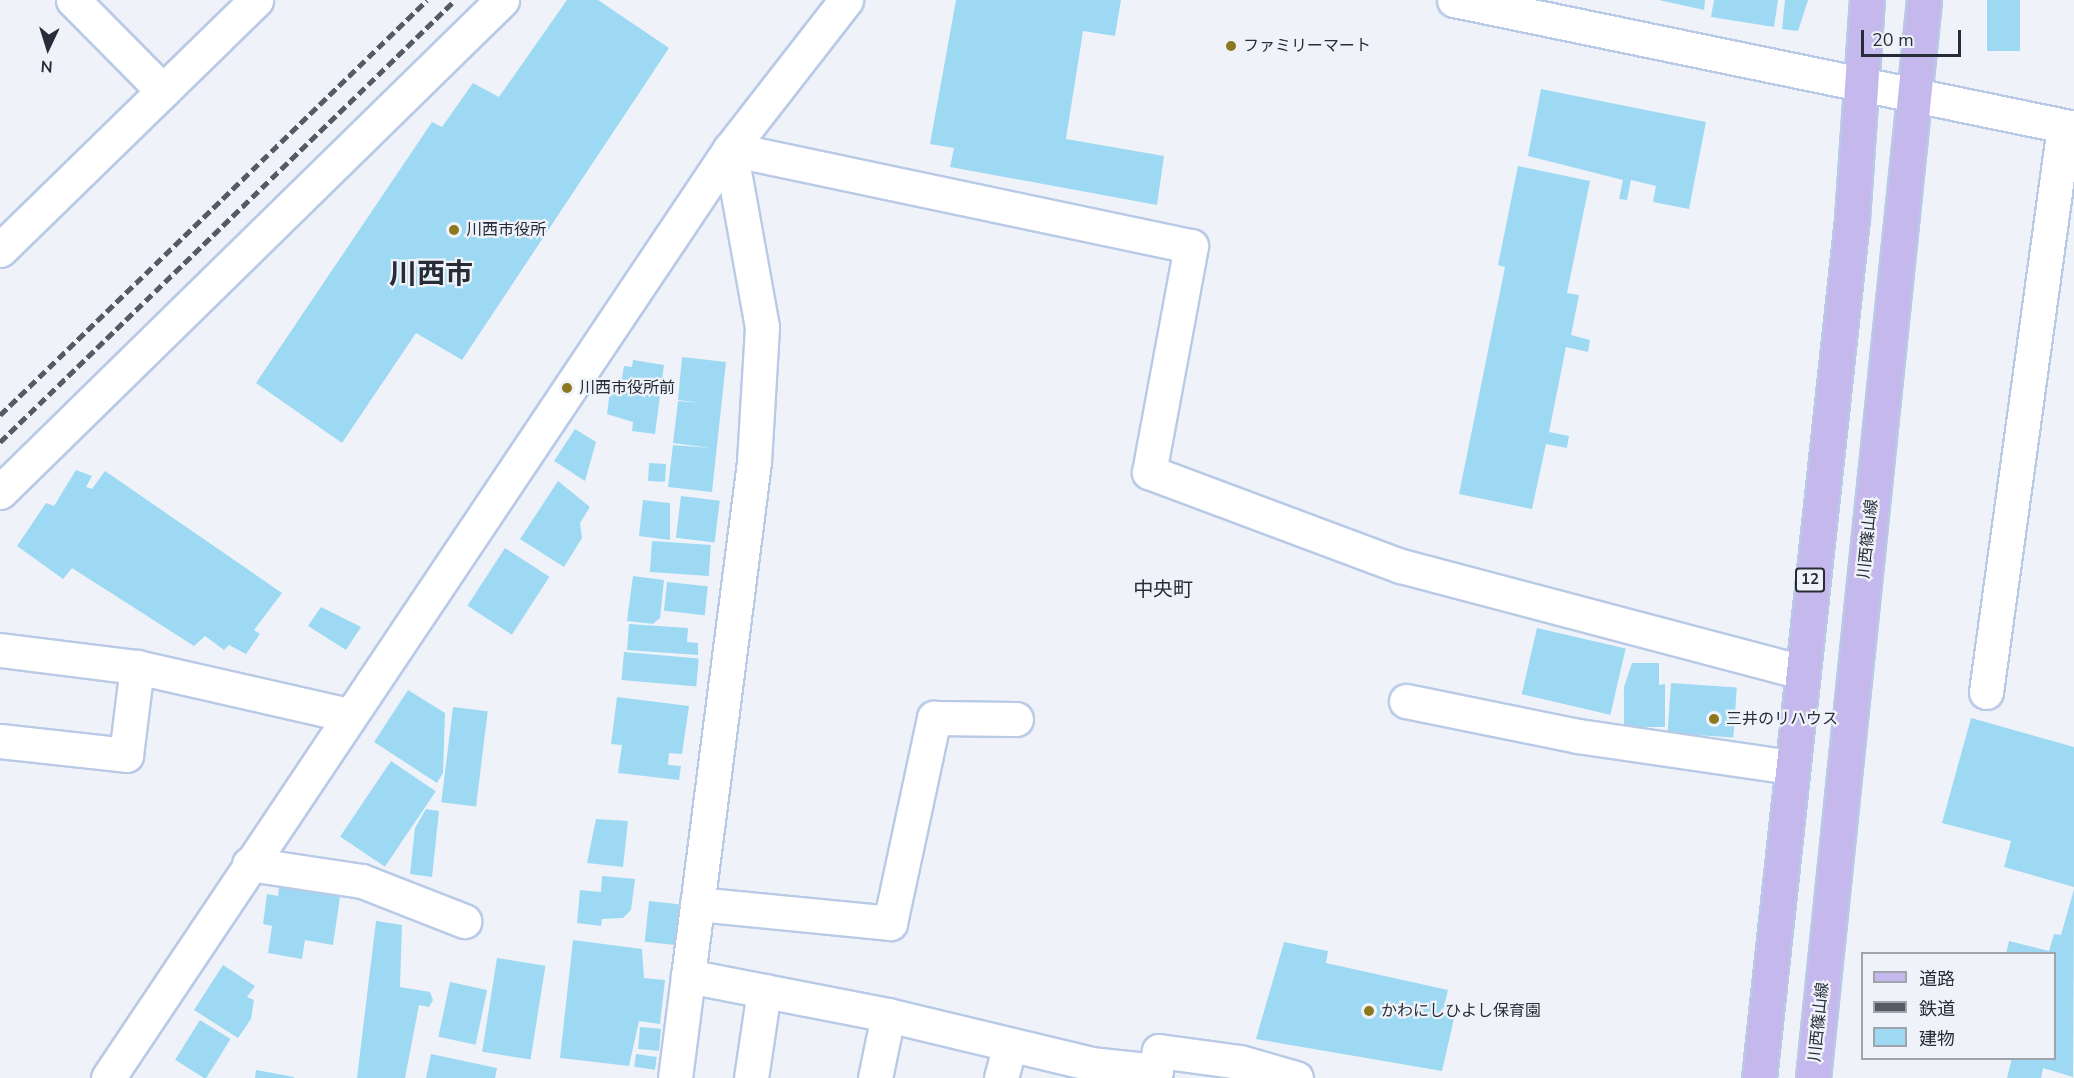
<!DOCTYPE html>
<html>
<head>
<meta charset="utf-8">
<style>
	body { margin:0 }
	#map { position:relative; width:2074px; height:1078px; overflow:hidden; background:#eff3f9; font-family:"Nunito Sans","Noto Sans JP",sans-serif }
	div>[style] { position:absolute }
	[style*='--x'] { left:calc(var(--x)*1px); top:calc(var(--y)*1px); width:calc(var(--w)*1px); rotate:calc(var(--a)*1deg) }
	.building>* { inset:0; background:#9ed9f3; transform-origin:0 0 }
	.roads { filter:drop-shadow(2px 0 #b9cae7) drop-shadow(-2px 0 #b9cae7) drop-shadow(0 2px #b9cae7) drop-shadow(0 -2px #b9cae7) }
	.minor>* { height:33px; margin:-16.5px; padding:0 16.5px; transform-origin:16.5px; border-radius:16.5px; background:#fff }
	.major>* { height:33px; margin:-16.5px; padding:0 16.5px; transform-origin:16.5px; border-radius:16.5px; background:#c4b8ec }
	.rail>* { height:4.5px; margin-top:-2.25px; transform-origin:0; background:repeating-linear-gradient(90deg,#555b65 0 9px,transparent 0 13.5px) }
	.dots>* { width:16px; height:16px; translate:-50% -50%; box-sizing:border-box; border:3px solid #eff3f9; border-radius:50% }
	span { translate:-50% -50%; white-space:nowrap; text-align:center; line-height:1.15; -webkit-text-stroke:4.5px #eff3f9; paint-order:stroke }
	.shield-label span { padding:2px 4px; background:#eff3f9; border:2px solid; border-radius:4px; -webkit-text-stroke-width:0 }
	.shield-label { font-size:15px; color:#262d38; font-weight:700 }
	.poi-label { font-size:16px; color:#262d38 }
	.left { translate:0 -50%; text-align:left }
	.street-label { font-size:16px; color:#262d38 }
	.quarter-label { font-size:20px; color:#262d38 }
	.town-label { font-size:28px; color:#262d38; font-weight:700 }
	.legend { position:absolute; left:1861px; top:952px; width:195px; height:108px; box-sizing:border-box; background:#eff3f9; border:2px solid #9fa4ac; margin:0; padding:8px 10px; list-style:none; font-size:18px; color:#262d38 }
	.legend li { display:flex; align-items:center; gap:12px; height:30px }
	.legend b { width:30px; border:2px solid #9fa4ac }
	.north { position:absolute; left:18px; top:18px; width:60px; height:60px; -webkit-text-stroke:4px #eff3f9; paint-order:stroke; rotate:184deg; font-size:16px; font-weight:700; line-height:24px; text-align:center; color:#262d38 }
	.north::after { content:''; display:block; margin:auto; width:21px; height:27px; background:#262d38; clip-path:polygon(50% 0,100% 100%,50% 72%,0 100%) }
	.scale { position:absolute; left:1861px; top:30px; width:100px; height:27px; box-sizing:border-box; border:3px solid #262d38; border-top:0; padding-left:8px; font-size:18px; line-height:21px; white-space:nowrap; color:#262d38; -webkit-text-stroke:4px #eff3f9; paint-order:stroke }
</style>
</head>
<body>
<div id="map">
	<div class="building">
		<div style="clip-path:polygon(567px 0,598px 0,669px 48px,462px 360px,416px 333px,342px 443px,256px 383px,432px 122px,442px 127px,473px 83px,499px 97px)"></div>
		<div style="clip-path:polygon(956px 0,1121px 0,1115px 36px,1083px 31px,1066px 139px,1164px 156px,1157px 205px,950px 167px,954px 148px,930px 144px)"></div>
		<div style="clip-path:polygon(1659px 0,1705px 0,1704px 10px)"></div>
		<div style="clip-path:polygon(1714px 0,1778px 0,1774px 27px,1711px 17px)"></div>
		<div style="clip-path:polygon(1785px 0,1808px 0,1798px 31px,1782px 29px)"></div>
		<div style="left:1987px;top:0;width:33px;height:51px"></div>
		<div style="clip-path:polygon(1541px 89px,1706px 122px,1689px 209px,1653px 202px,1656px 186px,1631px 180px,1627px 200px,1619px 199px,1623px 180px,1528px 156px)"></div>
		<div style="clip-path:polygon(1518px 166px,1590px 181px,1567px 293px,1579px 295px,1571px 335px,1590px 340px,1588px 352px,1566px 347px,1549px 432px,1569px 436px,1567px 448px,1546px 444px,1532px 509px,1459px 494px,1505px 267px,1498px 265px)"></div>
		<div style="clip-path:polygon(682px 357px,726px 362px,712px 492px,668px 487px,673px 445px,711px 448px,673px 443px,678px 401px,701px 403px,678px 400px)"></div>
		<div style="clip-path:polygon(633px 360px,664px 365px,655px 434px,632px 431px,633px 422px,607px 414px,611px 383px,621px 384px,624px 366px,632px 367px)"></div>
		<div style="clip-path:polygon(575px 429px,596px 442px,585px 481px,554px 461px)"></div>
		<div style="left:649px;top:463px;width:17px;height:18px;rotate:3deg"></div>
		<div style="clip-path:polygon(76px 470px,92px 476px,86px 487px,92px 489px,105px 471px,282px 593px,254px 630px,260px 634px,246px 654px,229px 645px,224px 650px,205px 636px,194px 646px,72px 568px,63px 579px,17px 546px,46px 503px,54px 506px)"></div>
		<div style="clip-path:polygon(558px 481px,590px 507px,580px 523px,582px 538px,564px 567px,520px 539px)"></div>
		<div style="left:681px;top:496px;width:39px;height:42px;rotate:7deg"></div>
		<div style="clip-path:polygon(643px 500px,670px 503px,670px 540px,639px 536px)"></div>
		<div style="left:652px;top:541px;width:59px;height:31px;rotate:4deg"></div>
		<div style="left:505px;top:548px;width:53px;height:69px;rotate:33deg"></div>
		<div style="clip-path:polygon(633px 576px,664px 580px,660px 618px,653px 624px,627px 621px)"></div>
		<div style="left:667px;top:582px;width:41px;height:29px;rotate:6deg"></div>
		<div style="clip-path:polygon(321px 607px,361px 627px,346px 650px,308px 626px)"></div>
		<div style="clip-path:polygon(629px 624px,688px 628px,687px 642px,698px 643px,698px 655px,627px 650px)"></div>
		<div style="left:1537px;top:628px;width:91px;height:68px;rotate:13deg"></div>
		<div style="left:624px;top:652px;width:75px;height:28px;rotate:5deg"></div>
		<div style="clip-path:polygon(1632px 663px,1659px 663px,1659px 685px,1665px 684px,1665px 727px,1624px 727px,1624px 687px)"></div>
		<div style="left:1671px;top:683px;width:66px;height:50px;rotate:4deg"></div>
		<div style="clip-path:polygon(408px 690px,445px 713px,443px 773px,437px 783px,374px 742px)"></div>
		<div style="clip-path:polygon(617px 697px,689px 706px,682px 754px,669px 753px,668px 765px,681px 766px,679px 780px,618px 773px,622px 745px,611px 744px)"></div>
		<div style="left:453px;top:707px;width:35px;height:96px;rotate:7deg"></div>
		<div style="clip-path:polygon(1971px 718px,2074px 747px,2074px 887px,2004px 867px,2011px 841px,1942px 823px)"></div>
		<div style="left:391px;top:761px;width:54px;height:91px;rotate:34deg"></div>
		<div style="clip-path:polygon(426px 809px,439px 811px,432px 877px,410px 874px,415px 828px)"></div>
		<div style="clip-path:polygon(596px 819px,628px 821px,623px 867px,587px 863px)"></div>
		<div style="clip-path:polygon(602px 876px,635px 879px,631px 910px,623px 918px,602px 919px,601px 926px,577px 923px,580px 890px,601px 892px)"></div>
		<div style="clip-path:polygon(279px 887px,340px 897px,333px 945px,305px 940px,302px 959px,268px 953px,272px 926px,263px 924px,267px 894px,278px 896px)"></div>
		<div style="clip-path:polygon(2074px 889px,2073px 1077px,2043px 1068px,2041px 1078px,2007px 1078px,2012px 1058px,2054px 1058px,2054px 954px,2006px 954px,2009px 941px,2049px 951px,2054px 934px,2061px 935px)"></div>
		<div style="left:649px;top:901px;width:30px;height:41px;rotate:6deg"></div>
		<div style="clip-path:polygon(376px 921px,402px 925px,400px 987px,430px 992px,433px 1000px,429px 1007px,419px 1005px,405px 1078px,357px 1078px)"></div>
		<div style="clip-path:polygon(573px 940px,642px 949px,644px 978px,665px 980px,660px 1024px,639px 1021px,629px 1066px,560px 1058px)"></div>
		<div style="clip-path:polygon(1284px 942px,1328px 951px,1326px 963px,1448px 990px,1443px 1011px,1455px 1014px,1442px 1071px,1256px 1039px)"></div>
		<div style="left:497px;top:958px;width:49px;height:95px;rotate:9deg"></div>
		<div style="clip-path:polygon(223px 965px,255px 986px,247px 997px,254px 1000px,251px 1019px,238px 1038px,194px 1010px)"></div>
		<div style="left:450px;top:982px;width:38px;height:56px;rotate:12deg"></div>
		<div style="left:200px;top:1020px;width:36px;height:47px;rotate:32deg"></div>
		<div style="left:640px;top:1027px;width:21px;height:22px;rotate:5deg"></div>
		<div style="clip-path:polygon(431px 1054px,497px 1068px,495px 1078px,426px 1078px)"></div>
		<div style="left:636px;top:1054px;width:21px;height:13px;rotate:8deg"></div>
		<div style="clip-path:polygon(256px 1070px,294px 1077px,294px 1078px,255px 1078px)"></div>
	</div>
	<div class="roads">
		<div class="minor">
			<div style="--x:73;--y:0;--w:128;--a:45.3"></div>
			<div style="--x:1454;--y:0;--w:633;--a:11.66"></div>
			<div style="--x:0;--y:250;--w:358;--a:-44.3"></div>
			<div style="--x:0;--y:492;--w:703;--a:-44.42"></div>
			<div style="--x:0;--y:650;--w:138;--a:7.1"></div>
			<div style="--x:137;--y:667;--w:216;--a:12.8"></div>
			<div style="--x:1986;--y:692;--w:571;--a:-82.15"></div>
			<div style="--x:1406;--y:701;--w:176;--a:11.5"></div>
			<div style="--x:1578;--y:736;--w:214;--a:8.3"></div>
			<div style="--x:0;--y:741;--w:127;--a:6.3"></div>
			<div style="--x:126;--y:755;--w:89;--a:-82.9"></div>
			<div style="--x:249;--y:864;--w:114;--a:8.6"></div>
			<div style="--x:362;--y:881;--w:110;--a:21.4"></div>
			<div style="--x:697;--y:904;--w:194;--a:5.6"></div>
			<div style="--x:890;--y:923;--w:210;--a:-77.9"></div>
			<div style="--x:934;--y:718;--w:82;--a:0.7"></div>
			<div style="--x:108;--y:1078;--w:1118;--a:-56.2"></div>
			<div style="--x:730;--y:149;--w:189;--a:-52.1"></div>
			<div style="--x:675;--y:1078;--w:103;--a:-82.7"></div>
			<div style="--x:751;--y:1078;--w:88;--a:-81.5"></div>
			<div style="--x:875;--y:1078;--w:64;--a:-78.3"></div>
			<div style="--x:1001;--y:1078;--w:34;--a:-75"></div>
			<div style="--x:1296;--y:1078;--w:58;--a:-164.1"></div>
			<div style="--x:1240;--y:1062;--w:82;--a:-172.3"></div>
			<div style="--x:1159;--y:1051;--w:20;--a:99"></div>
			<div style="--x:1156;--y:1071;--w:64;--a:-173.8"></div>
			<div style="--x:1092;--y:1064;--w:210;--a:-166.5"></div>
			<div style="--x:888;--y:1015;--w:204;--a:-169"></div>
			<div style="--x:688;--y:976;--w:518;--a:-82.68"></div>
			<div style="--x:754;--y:462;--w:135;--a:-86.6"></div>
			<div style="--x:762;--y:327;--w:181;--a:-100.2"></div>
			<div style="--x:730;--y:149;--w:471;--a:11.9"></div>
			<div style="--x:1191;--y:246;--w:230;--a:100.5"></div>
			<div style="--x:1149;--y:472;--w:269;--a:20.5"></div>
			<div style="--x:1401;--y:566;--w:412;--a:14.8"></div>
		</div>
		<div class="major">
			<div style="--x:1759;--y:1078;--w:864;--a:-83.82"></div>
			<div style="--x:1852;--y:219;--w:220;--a:-86.1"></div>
			<div style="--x:1813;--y:1078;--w:1084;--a:-84.12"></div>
		</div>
	</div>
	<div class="rail">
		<div style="--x:0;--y:415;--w:595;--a:-44.18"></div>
		<div style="--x:0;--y:442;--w:634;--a:-44.17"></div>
	</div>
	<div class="dots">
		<div style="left:1231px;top:46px;background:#8c781d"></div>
		<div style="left:454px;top:230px;background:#8c781d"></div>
		<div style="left:567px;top:388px;background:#8c781d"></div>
		<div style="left:1714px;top:719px;background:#8c781d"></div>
		<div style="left:1369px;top:1011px;background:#8c781d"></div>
	</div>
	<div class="shield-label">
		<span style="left:1810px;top:580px">12</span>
	</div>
	<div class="poi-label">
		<span class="left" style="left:1243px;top:46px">ファミリーマート</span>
		<span class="left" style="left:466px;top:230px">川西市役所</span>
		<span class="left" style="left:579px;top:388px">川西市役所前</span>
		<span class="left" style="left:1726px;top:719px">三井のリハウス</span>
		<span class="left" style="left:1381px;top:1011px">かわにしひよし保育園</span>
	</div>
	<div class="street-label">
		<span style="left:1868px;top:539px;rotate:-84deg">川西篠山線</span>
		<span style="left:1819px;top:1022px;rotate:-84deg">川西篠山線</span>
	</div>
	<div class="quarter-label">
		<span style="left:1163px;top:589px">中央町</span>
	</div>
	<div class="town-label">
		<span style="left:431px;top:274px">川西市</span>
	</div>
	<ul class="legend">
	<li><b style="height:8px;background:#c4b8ec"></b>道路</li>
	<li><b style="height:8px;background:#555b65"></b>鉄道</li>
	<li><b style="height:16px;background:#9ed9f3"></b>建物</li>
	</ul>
	<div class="north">N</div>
	<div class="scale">20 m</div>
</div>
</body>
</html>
